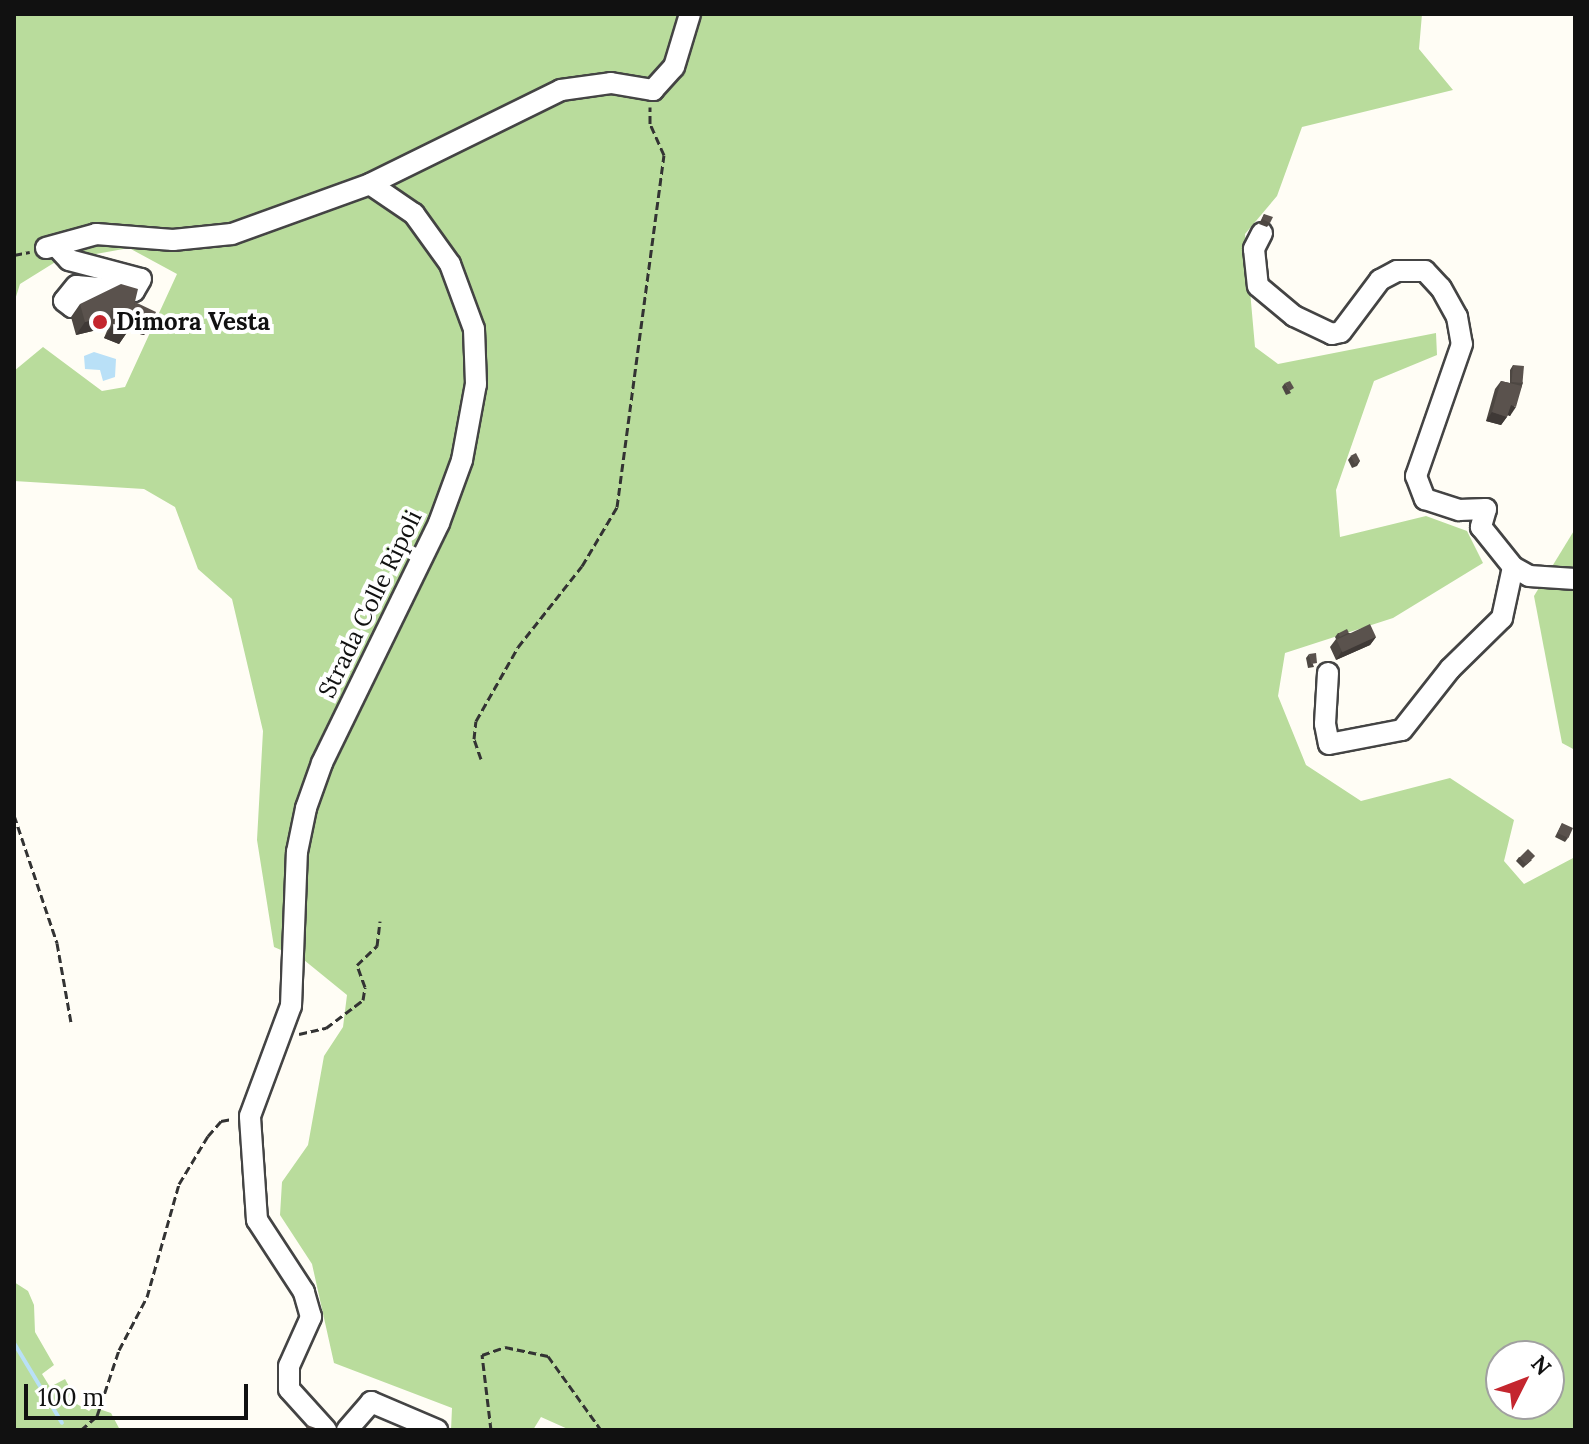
<!DOCTYPE html>
<html>
<head>
<meta charset="utf-8">
<style>
	body { margin:0 }
	#map { position:relative; width:1589px; height:1444px; overflow:hidden; background:#fffdf5; font-family:Lora,serif }
	div>[style] { position:absolute }
	[style*='--x'] { left:calc(var(--x)*1px); top:calc(var(--y)*1px); width:calc(var(--w)*1px); rotate:calc(var(--a)*1deg) }
	.forest>* { inset:0; background:#b9dc9c }
	.water>* { inset:0; background:#b9e0f7 }
	.stream>* { height:4px; margin:-2px; padding:0 2px; transform-origin:2px; border-radius:2px; background:#b9e0f7 }
	.path>* { height:3px; margin-top:-1.5px; transform-origin:0; background:repeating-linear-gradient(90deg,#333 0 8px,transparent 0 12px) }
	.roads { filter:drop-shadow(2px 0 #444) drop-shadow(-2px 0 #444) drop-shadow(0 2px #444) drop-shadow(0 -2px #444) }
	.minor>* { height:20px; margin:-10px; padding:0 10px; transform-origin:10px; border-radius:10px; background:#fff }
	.wall>* { inset:0; background:#4d4742 }
	.shaded-wall>* { inset:0; background:#3f3936 }
	.building>* { inset:0; background:#5a524d; transform-origin:0 0 }
	.dots>* { width:22px; height:22px; translate:-50% -50%; box-sizing:border-box; border:4px solid #fff; border-radius:50% }
	span { translate:-50% -50%; white-space:nowrap; text-align:center; line-height:1.15; -webkit-text-stroke:8px #fff; paint-order:stroke }
	.poi-label { font-size:24px; color:#111; font-weight:700 }
	.left { translate:0 -50%; text-align:left }
	.street-label { font-size:24px; color:#111 }
	.frame { position:absolute; inset:0; border:16px solid #111; pointer-events:none }
	.north { position:absolute; left:1485px; top:1340px; width:80px; height:80px; box-sizing:border-box; background:#fff; border:2px solid #a0a0a0; border-radius:50%; rotate:48deg; font-size:22px; font-weight:700; line-height:32px; text-align:center; color:#111 }
	.north::after { content:''; display:block; margin:auto; width:28px; height:36px; background:#c4262e; clip-path:polygon(50% 0,100% 100%,50% 72%,0 100%) }
	.scale { position:absolute; left:24px; top:1384px; width:224px; height:36px; box-sizing:border-box; border:4px solid #111; border-top:0; padding-left:10px; font-size:24px; line-height:28px; white-space:nowrap; color:#111; -webkit-text-stroke:6px #fff; paint-order:stroke }
</style>
</head>
<body>
<div id="map">
	<div class="forest">
		<div style="clip-path:polygon(evenodd,14px 14px,1422px 14px,1419px 49px,1453px 90px,1302px 127px,1277px 196px,1245px 234px,1255px 347px,1278px 364px,1436px 333px,1437px 355px,1374px 381px,1336px 490px,1340px 537px,1426px 516px,1467px 531px,1483px 563px,1393px 618px,1285px 653px,1278px 696px,1306px 765px,1361px 801px,1450px 778px,1514px 820px,1504px 861px,1524px 884px,1575px 857px,1575px 1430px,570px 1430px,541px 1417px,533px 1430px,451px 1430px,452px 1408px,334px 1363px,312px 1264px,280px 1215px,282px 1182px,308px 1145px,324px 1056px,343px 1027px,347px 995px,304px 960px,274px 947px,257px 840px,263px 731px,232px 599px,198px 569px,175px 507px,144px 489px,14px 481px,14px 371px,43px 347px,102px 391px,125px 387px,177px 274px,129px 248px,57px 261px,20px 284px,14px 303px,14px 14px,1501px 1356px,1549px 1356px,1549px 1404px,1501px 1404px,1501px 1356px)"></div>
		<div style="clip-path:polygon(1575px 529px,1575px 750px,1562px 743px,1534px 596px)"></div>
		<div style="clip-path:polygon(14px 1282px,28px 1291px,34px 1305px,35px 1332px,54px 1365px,42px 1374px,50px 1387px,65px 1379px,71px 1390px,68px 1399px,89px 1411px,93px 1407px,111px 1413px,120px 1430px,14px 1430px)"></div>
	</div>
	<div class="water">
		<div style="clip-path:polygon(94px 352px,116px 359px,115px 377px,103px 381px,100px 370px,85px 369px,84px 356px)"></div>
	</div>
	<div class="stream">
		<div style="--x:14;--y:1343;--w:93;--a:59"></div>
	</div>
	<div class="path">
		<div style="--x:14;--y:255;--w:16;--a:-11"></div>
		<div style="--x:481;--y:759;--w:21;--a:-109"></div>
		<div style="--x:474;--y:739;--w:18;--a:-84"></div>
		<div style="--x:476;--y:721;--w:85;--a:-60.4"></div>
		<div style="--x:518;--y:647;--w:103;--a:-51.7"></div>
		<div style="--x:582;--y:566;--w:69;--a:-59.3"></div>
		<div style="--x:617;--y:507;--w:355;--a:-82.4"></div>
		<div style="--x:664;--y:155;--w:34;--a:-114"></div>
		<div style="--x:650;--y:124;--w:17;--a:-90"></div>
		<div style="--x:14;--y:815;--w:135;--a:71.4"></div>
		<div style="--x:57;--y:943;--w:80;--a:80"></div>
		<div style="--x:299;--y:1034;--w:28;--a:-13"></div>
		<div style="--x:326;--y:1028;--w:46;--a:-37.1"></div>
		<div style="--x:363;--y:1000;--w:13;--a:-81"></div>
		<div style="--x:365;--y:987;--w:23;--a:-110"></div>
		<div style="--x:357;--y:965;--w:28;--a:-44"></div>
		<div style="--x:377;--y:946;--w:25;--a:-83"></div>
		<div style="--x:81;--y:1430;--w:21;--a:-41"></div>
		<div style="--x:97;--y:1416;--w:70;--a:-71.6"></div>
		<div style="--x:119;--y:1350;--w:60;--a:-62.2"></div>
		<div style="--x:147;--y:1297;--w:117;--a:-74.2"></div>
		<div style="--x:179;--y:1184;--w:56;--a:-58.9"></div>
		<div style="--x:208;--y:1136;--w:20;--a:-49"></div>
		<div style="--x:221;--y:1121;--w:11;--a:-10"></div>
		<div style="--x:491;--y:1430;--w:76;--a:-96.8"></div>
		<div style="--x:482;--y:1355;--w:24;--a:-19"></div>
		<div style="--x:505;--y:1347;--w:44;--a:11.8"></div>
		<div style="--x:548;--y:1356;--w:91;--a:54.4"></div>
	</div>
	<div class="roads">
		<div class="minor">
			<div style="--x:1262;--y:233;--w:18;--a:117"></div>
			<div style="--x:1254;--y:249;--w:37;--a:84"></div>
			<div style="--x:1258;--y:286;--w:47;--a:39.8"></div>
			<div style="--x:1294;--y:316;--w:42;--a:25.3"></div>
			<div style="--x:1332;--y:334;--w:9;--a:-13"></div>
			<div style="--x:1341;--y:332;--w:65;--a:-53.1"></div>
			<div style="--x:1380;--y:280;--w:19;--a:-28"></div>
			<div style="--x:1397;--y:271;--w:28;--a:0"></div>
			<div style="--x:1425;--y:271;--w:23;--a:47"></div>
			<div style="--x:1441;--y:288;--w:33;--a:61"></div>
			<div style="--x:1457;--y:317;--w:27;--a:80"></div>
			<div style="--x:1462;--y:344;--w:140;--a:109.2"></div>
			<div style="--x:1416;--y:476;--w:25;--a:69"></div>
			<div style="--x:1425;--y:499;--w:36;--a:18"></div>
			<div style="--x:1459;--y:510;--w:27;--a:-2"></div>
			<div style="--x:1486;--y:509;--w:19;--a:106"></div>
			<div style="--x:1481;--y:527;--w:51;--a:51.3"></div>
			<div style="--x:1513;--y:567;--w:18;--a:29"></div>
			<div style="--x:1529;--y:576;--w:46;--a:3.7"></div>
			<div style="--x:56;--y:246;--w:19;--a:47"></div>
			<div style="--x:69;--y:260;--w:74;--a:14.8"></div>
			<div style="--x:141;--y:279;--w:14;--a:120"></div>
			<div style="--x:134;--y:291;--w:58;--a:-175.1"></div>
			<div style="--x:76;--y:286;--w:19;--a:129"></div>
			<div style="--x:64;--y:301;--w:10;--a:37"></div>
			<div style="--x:72;--y:307;--w:17;--a:-21"></div>
			<div style="--x:46;--y:248;--w:52;--a:-15.6"></div>
			<div style="--x:96;--y:234;--w:77;--a:4.5"></div>
			<div style="--x:173;--y:240;--w:59;--a:-5.8"></div>
			<div style="--x:232;--y:234;--w:147;--a:-19.9"></div>
			<div style="--x:1328;--y:673;--w:51;--a:93.4"></div>
			<div style="--x:1325;--y:724;--w:20;--a:79"></div>
			<div style="--x:1329;--y:744;--w:74;--a:-10.9"></div>
			<div style="--x:1402;--y:730;--w:78;--a:-51.8"></div>
			<div style="--x:1450;--y:669;--w:73;--a:-44.4"></div>
			<div style="--x:1502;--y:618;--w:52;--a:-77.8"></div>
			<div style="--x:326;--y:1430;--w:55;--a:-132.1"></div>
			<div style="--x:289;--y:1389;--w:23;--a:-90"></div>
			<div style="--x:289;--y:1366;--w:54;--a:-65.8"></div>
			<div style="--x:311;--y:1317;--w:26;--a:-106"></div>
			<div style="--x:304;--y:1292;--w:86;--a:-123.1"></div>
			<div style="--x:257;--y:1220;--w:104;--a:-93.9"></div>
			<div style="--x:250;--y:1116;--w:117;--a:-69.6"></div>
			<div style="--x:291;--y:1006;--w:154;--a:-87.8"></div>
			<div style="--x:297;--y:852;--w:45;--a:-78.4"></div>
			<div style="--x:306;--y:808;--w:48;--a:-70.4"></div>
			<div style="--x:322;--y:763;--w:267;--a:-64"></div>
			<div style="--x:439;--y:523;--w:67;--a:-69.9"></div>
			<div style="--x:462;--y:460;--w:77;--a:-79.6"></div>
			<div style="--x:476;--y:384;--w:55;--a:-92.1"></div>
			<div style="--x:474;--y:329;--w:69;--a:-110.3"></div>
			<div style="--x:450;--y:264;--w:62;--a:-125.8"></div>
			<div style="--x:414;--y:214;--w:53;--a:-145.7"></div>
			<div style="--x:370;--y:184;--w:213;--a:-26.2"></div>
			<div style="--x:561;--y:90;--w:50;--a:-8"></div>
			<div style="--x:611;--y:83;--w:43;--a:9.5"></div>
			<div style="--x:653;--y:90;--w:31;--a:-48"></div>
			<div style="--x:674;--y:67;--w:55;--a:-73.2"></div>
			<div style="--x:347;--y:1430;--w:37;--a:-49"></div>
			<div style="--x:371;--y:1402;--w:72;--a:23"></div>
		</div>
	</div>
	<div class="wall">
		<div style="clip-path:polygon(1264px 214px,1270px 223px,1267px 227px,1259px 224px)"></div>
		<div style="clip-path:polygon(135px 302px,150px 326px,144px 335px,128px 331px,119px 344px,104px 338px,109px 326px,104px 324px,101px 329px,76px 335px,71px 317px,80px 304px)"></div>
		<div style="clip-path:polygon(1513px 365px,1523px 383px,1510px 416px,1508px 415px,1501px 425px,1486px 421px,1495px 389px,1501px 381px,1510px 383px,1510px 370px)"></div>
		<div style="clip-path:polygon(1285px 383px,1291px 393px,1286px 395px,1282px 387px)"></div>
		<div style="clip-path:polygon(1351px 456px,1360px 461px,1357px 466px,1352px 468px,1348px 460px)"></div>
		<div style="clip-path:polygon(1338px 633px,1349px 633px,1376px 637px,1370px 645px,1336px 660px,1330px 647px,1336px 639px,1335px 637px)"></div>
		<div style="clip-path:polygon(1309px 654px,1314px 667px,1308px 668px,1306px 658px)"></div>
		<div style="clip-path:polygon(1562px 823px,1568px 838px,1565px 842px,1555px 837px)"></div>
		<div style="clip-path:polygon(1519px 857px,1532px 860px,1523px 868px,1516px 861px)"></div>
	</div>
	<div class="shaded-wall">
		<div style="clip-path:polygon(110px 316px,101px 329px,76px 335px,85px 322px)"></div>
		<div style="clip-path:polygon(130px 322px,150px 326px,144px 335px,126px 331px,128px 331px,119px 344px,104px 338px,113px 325px)"></div>
		<div style="clip-path:polygon(1511px 405px,1516px 407px,1510px 416px,1505px 414px)"></div>
		<div style="clip-path:polygon(1492px 412px,1507px 417px,1501px 425px,1486px 421px)"></div>
		<div style="clip-path:polygon(1376px 637px,1370px 645px,1336px 660px,1342px 651px)"></div>
	</div>
	<div class="building">
		<div style="clip-path:polygon(1264px 214px,1273px 217px,1270px 223px,1262px 219px)"></div>
		<div style="clip-path:polygon(121px 284px,138px 289px,128px 331px,113px 325px,118px 314px,111px 310px,110px 316px,85px 322px,80px 304px)"></div>
		<div style="clip-path:polygon(135px 302px,156px 312px,150px 326px,130px 322px)"></div>
		<div style="left:1513px;top:365px;width:11px;height:17px;rotate:5deg"></div>
		<div style="clip-path:polygon(1290px 381px,1294px 388px,1289px 391px,1285px 383px)"></div>
		<div style="clip-path:polygon(1501px 381px,1522px 386px,1516px 407px,1511px 405px,1507px 417px,1492px 412px)"></div>
		<div style="left:1356px;top:453px;width:9px;height:6px;rotate:63deg"></div>
		<div style="left:1370px;top:624px;width:14px;height:37px;rotate:65deg"></div>
		<div style="left:1347px;top:629px;width:4px;height:10px;rotate:63deg"></div>
		<div style="clip-path:polygon(1316px 653px,1317px 663px,1311px 664px,1309px 654px)"></div>
		<div style="left:1562px;top:823px;width:12px;height:11px;rotate:24deg"></div>
		<div style="left:1528px;top:849px;width:10px;height:12px;rotate:45deg"></div>
		<div style="clip-path:polygon(307px 1425px,321px 1430px,306px 1430px)"></div>
	</div>
	<div class="dots">
		<div style="left:100px;top:322px;background:#c4262e"></div>
	</div>
	<div class="poi-label">
		<span class="left" style="left:116px;top:322px">Dimora Vesta</span>
	</div>
	<div class="street-label">
		<span style="left:370px;top:604px;rotate:-64deg">Strada Colle Ripoli</span>
	</div>
	<div class="frame"></div>
	<div class="north">N</div>
	<div class="scale">100 m</div>
</div>
</body>
</html>
